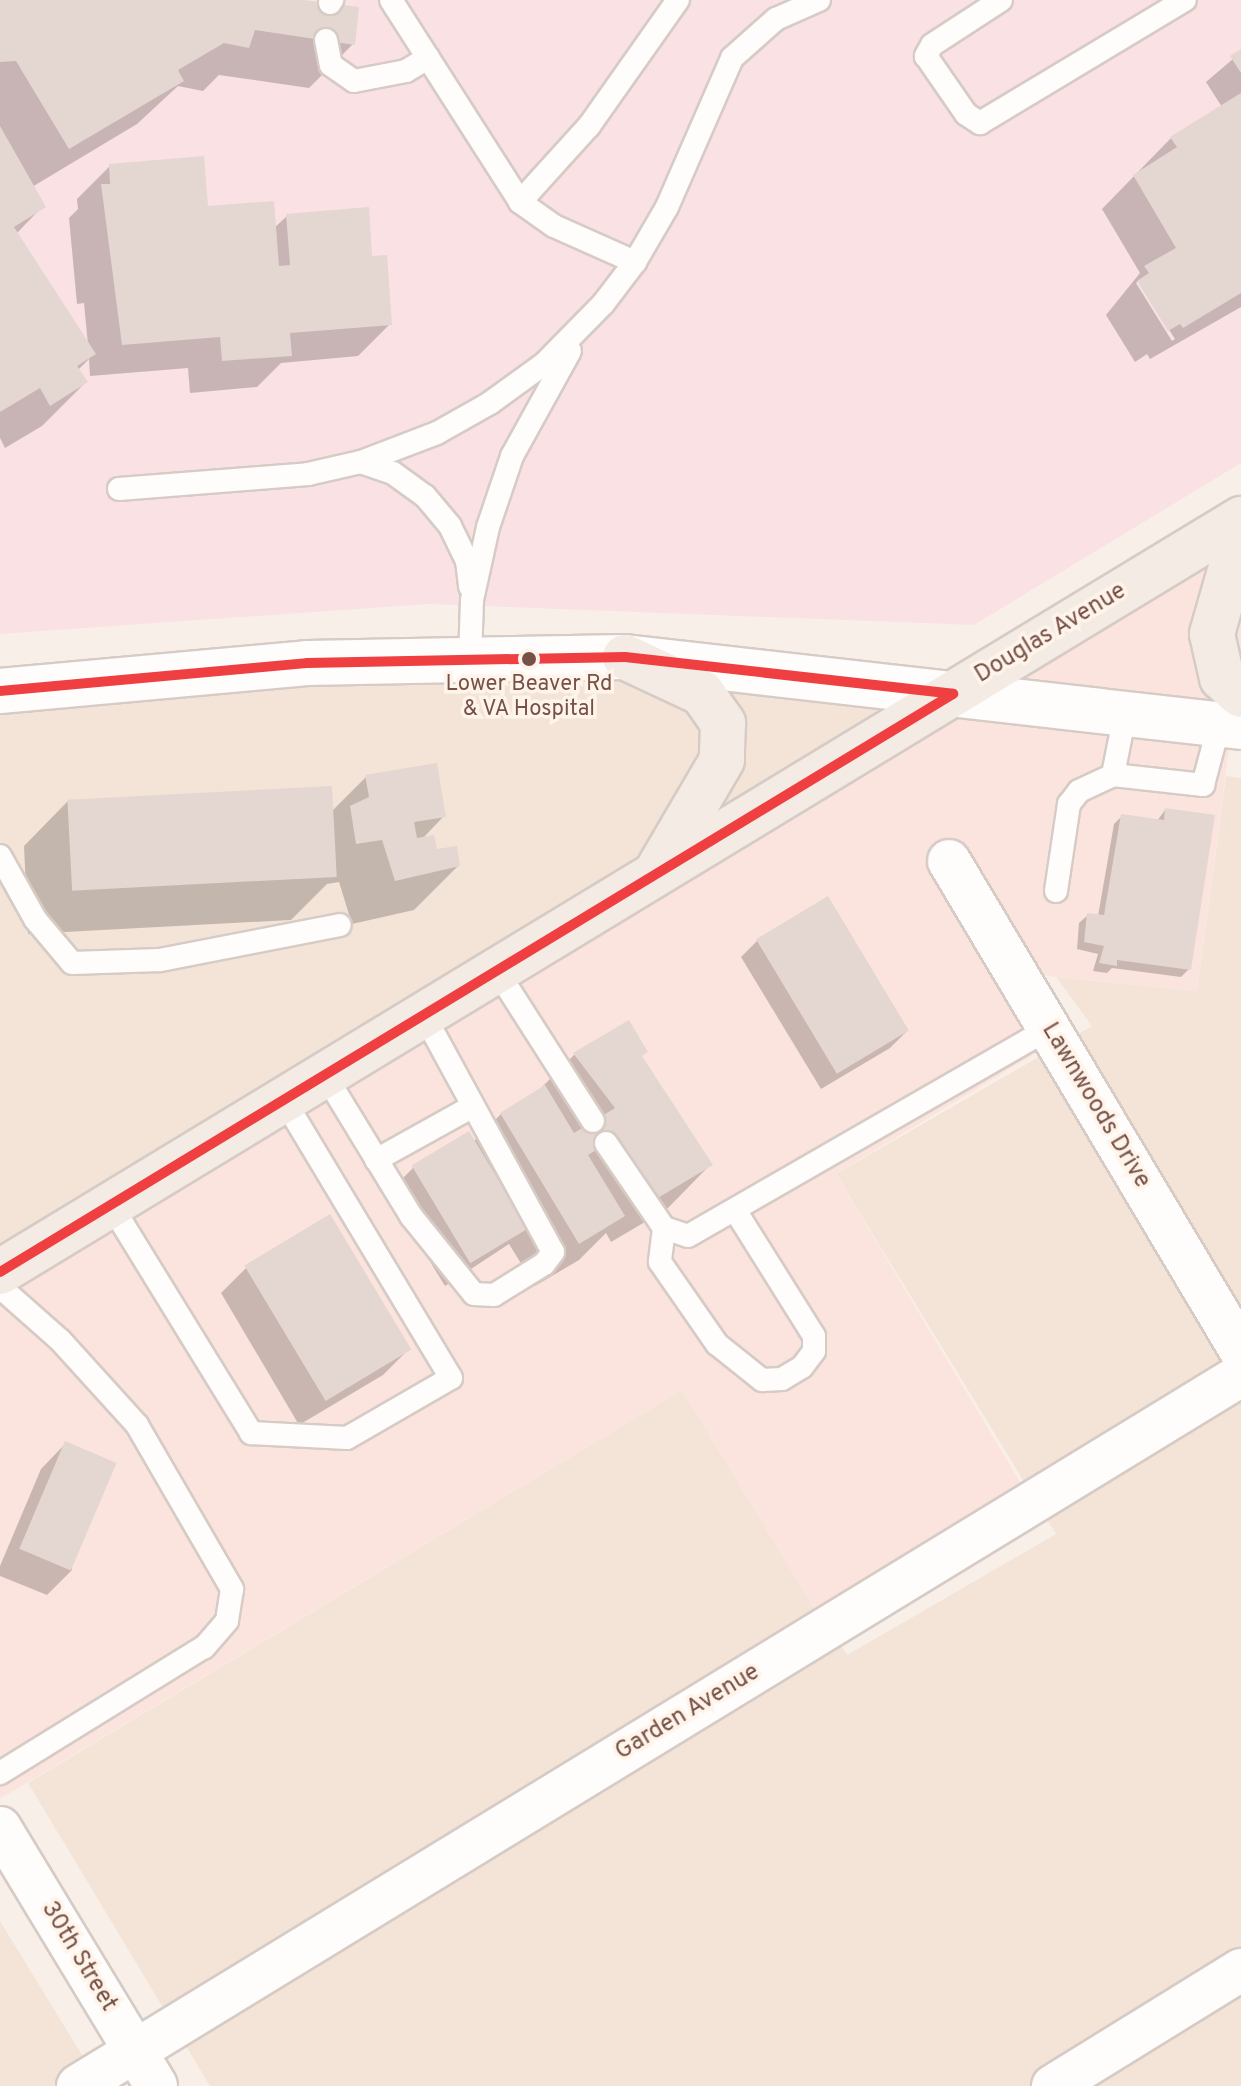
<!DOCTYPE html>
<html>
<head>
<meta charset="utf-8">
<style>
	body { margin:0 }
	#map { position:relative; width:1241px; height:2086px; overflow:hidden; background:#f8f0e8; font-family:Overpass,sans-serif }
	div>[style] { position:absolute }
	[style*='--x'] { left:calc(var(--x)*1px); top:calc(var(--y)*1px); width:calc(var(--w)*1px); rotate:calc(var(--a)*1deg) }
	.residential>* { inset:0; background:#f4e4d8 }
	.commercial>* { inset:0; background:#fce4de }
	.medical>* { inset:0; background:#fae1e3 }
	.shadow>* { inset:0; background:#0003 }
	.building>* { inset:0; background:#e4d6d0; transform-origin:0 0 }
	.roads { filter:drop-shadow(2px 0 #d6cbc5) drop-shadow(-2px 0 #d6cbc5) drop-shadow(0 2px #d6cbc5) drop-shadow(0 -2px #d6cbc5) }
	.service>* { height:22px; margin:-11px; padding:0 11px; transform-origin:11px; border-radius:11px; background:#fefdfc }
	.minor>* { height:42px; margin:-21px; padding:0 21px; transform-origin:21px; border-radius:21px; background:#fefdfc }
	.tertiary>* { height:44px; margin:-22px; padding:0 22px; transform-origin:22px; border-radius:22px; background:#fefdfc }
	.primary>* { height:44px; margin:-22px; padding:0 22px; transform-origin:22px; border-radius:22px; background:#f3ebe4 }
	.bus-1>* { height:10px; margin:-5px; padding:0 5px; transform-origin:5px; border-radius:5px; background:#ef3f40 }
	.dots>* { width:22px; height:22px; translate:-50% -50%; box-sizing:border-box; border:4px solid #fff4ea; border-radius:50% }
	span { translate:-50% -50%; white-space:nowrap; text-align:center; line-height:1.15; -webkit-text-stroke:7px #fff4ea; paint-order:stroke }
	.bus-label { font-size:22px; color:#775147 }
	.street-label { font-size:24px; color:#775147 }
</style>
</head>
<body>
<div id="map">
	<div class="residential">
		<div style="clip-path:polygon(307px 663px,953px 694px,0 1272px,0 691px)"></div>
		<div style="clip-path:polygon(1226px 776px,1241px 778px,1241px 2086px,210px 2086px,28px 1783px,682px 1390px,847px 1655px,1056px 1534px,836px 1174px,1092px 1026px,1056px 977px,1197px 991px)"></div>
		<div style="clip-path:polygon(0 1921px,101px 2086px,0 2086px)"></div>
	</div>
	<div class="commercial">
		<div style="clip-path:polygon(1241px 519px,1241px 727px,1232px 727px,1197px 991px,1016px 973px,1056px 1041px,836px 1174px,1032px 1502px,826px 1629px,682px 1390px,0 1799px,0 1272px)"></div>
	</div>
	<div class="medical">
		<div style="clip-path:polygon(0 0,1241px 0,1241px 463px,974px 625px,429px 604px,0 634px)"></div>
	</div>
	<div class="shadow">
		<div style="clip-path:polygon(0 0,289px 0,353px 44px,309px 88px,219px 75px,203px 91px,178px 86px,137px 124px,32px 187px,43px 206px,16px 234px,88px 345px,84px 303px,77px 304px,69px 218px,78px 209px,77px 199px,110px 166px,206px 208px,274px 228px,287px 216px,370px 258px,390px 324px,358px 356px,281px 363px,257px 387px,190px 393px,188px 368px,90px 376px,89px 359px,78px 370px,86px 382px,42px 426px,5px 448px,0 438px)"></div>
		<div style="clip-path:polygon(evenodd,1241px 52px,1241px 307px,1150px 359px,1147px 354px,1135px 362px,1106px 315px,1140px 273px,1102px 209px,1171px 138px,1222px 107px,1206px 82px,1241px 52px,1138px 281px,1175px 339px,1172px 341px,1136px 283px,1138px 281px)"></div>
		<div style="clip-path:polygon(366px 777px,444px 816px,422px 839px,458px 866px,414px 910px,352px 924px,339px 882px,327px 884px,291px 920px,28px 934px,24px 846px,67px 802px,332px 811px)"></div>
		<div style="clip-path:polygon(1165px 810px,1189px 969px,1181px 977px,1112px 968px,1107px 973px,1093px 971px,1098px 954px,1077px 949px,1079px 923px,1088px 915px,1098px 916px,1114px 824px,1122px 816px,1157px 821px)"></div>
		<div style="clip-path:polygon(758px 940px,907px 1031px,890px 1048px,821px 1089px,741px 957px)"></div>
		<div style="clip-path:polygon(628px 1023px,640px 1057px,710px 1165px,667px 1209px,611px 1242px,606px 1233px,579px 1260px,535px 1286px,509px 1244px,445px 1286px,388px 1193px,413px 1168px,473px 1142px,501px 1114px,536px 1093px,574px 1055px)"></div>
		<div style="clip-path:polygon(246px 1268px,408px 1350px,383px 1375px,299px 1425px,221px 1293px)"></div>
		<div style="clip-path:polygon(66px 1443px,72px 1570px,47px 1595px,0 1576px,0 1566px,41px 1469px)"></div>
	</div>
	<div class="building">
		<div style="clip-path:polygon(0 0,304px 0,359px 7px,355px 45px,255px 30px,249px 48px,224px 43px,178px 70px,184px 81px,69px 149px,16px 61px,0 62px)"></div>
		<div style="clip-path:polygon(1241px 49px,1241px 73px,1230px 56px)"></div>
		<div style="clip-path:polygon(1241px 93px,1241px 293px,1183px 328px,1180px 324px,1168px 331px,1137px 281px,1149px 273px,1144px 266px,1176px 248px,1133px 175px,1177px 147px,1170px 137px)"></div>
		<div style="clip-path:polygon(0 126px,46px 207px,14px 227px,96px 354px,77px 366px,88px 382px,50px 406px,40px 388px,0 412px)"></div>
		<div style="clip-path:polygon(204px 156px,208px 206px,274px 201px,279px 266px,290px 265px,286px 214px,369px 207px,372px 256px,387px 255px,392px 325px,290px 333px,292px 356px,222px 361px,220px 337px,122px 345px,101px 184px,110px 184px,109px 164px)"></div>
		<div style="clip-path:polygon(437px 763px,446px 817px,414px 822px,417px 838px,434px 835px,437px 849px,457px 846px,460px 866px,395px 881px,382px 840px,356px 844px,350px 806px,369px 797px,365px 775px)"></div>
		<div style="left:332px;top:786px;width:91px;height:265px;rotate:87deg"></div>
		<div style="clip-path:polygon(1165px 808px,1215px 815px,1191px 970px,1117px 960px,1117px 966px,1099px 963px,1104px 946px,1084px 942px,1087px 913px,1104px 915px,1121px 814px,1164px 820px)"></div>
		<div style="left:828px;top:896px;width:157px;height:84px;rotate:59deg"></div>
		<div style="clip-path:polygon(629px 1020px,648px 1052px,642px 1056px,713px 1165px,656px 1199px,618px 1136px,588px 1155px,625px 1216px,579px 1244px,500px 1113px,545px 1085px,574px 1133px,615px 1108px,573px 1053px)"></div>
		<div style="left:469px;top:1131px;width:114px;height:67px;rotate:59deg"></div>
		<div style="left:330px;top:1214px;width:158px;height:100px;rotate:59deg"></div>
		<div style="left:65px;top:1441px;width:56px;height:117px;rotate:23deg"></div>
	</div>
	<div class="roads">
		<div class="service">
			<div style="--x:391;--y:0;--w:240;--a:57.4"></div>
			<div style="--x:520;--y:202;--w:42;--a:35.2"></div>
			<div style="--x:554;--y:226;--w:89;--a:24"></div>
			<div style="--x:1001;--y:0;--w:82;--a:146.9"></div>
			<div style="--x:932;--y:45;--w:13;--a:119"></div>
			<div style="--x:926;--y:56;--w:70;--a:55.4"></div>
			<div style="--x:966;--y:114;--w:17;--a:33"></div>
			<div style="--x:980;--y:123;--w:239;--a:-31"></div>
			<div style="--x:330;--y:3;--w:4;--a:-56"></div>
			<div style="--x:326;--y:40;--w:25;--a:79"></div>
			<div style="--x:331;--y:65;--w:28;--a:35"></div>
			<div style="--x:354;--y:81;--w:53;--a:-10.9"></div>
			<div style="--x:406;--y:71;--w:26;--a:-31"></div>
			<div style="--x:520;--y:202;--w:103;--a:-47.8"></div>
			<div style="--x:589;--y:126;--w:154;--a:-54.8"></div>
			<div style="--x:361;--y:462;--w:34;--a:19"></div>
			<div style="--x:393;--y:473;--w:39;--a:36"></div>
			<div style="--x:425;--y:496;--w:39;--a:50"></div>
			<div style="--x:450;--y:526;--w:39;--a:64"></div>
			<div style="--x:467;--y:561;--w:26;--a:83"></div>
			<div style="--x:119;--y:489;--w:190;--a:-4.5"></div>
			<div style="--x:308;--y:474;--w:54;--a:-12.8"></div>
			<div style="--x:361;--y:462;--w:81;--a:-20.9"></div>
			<div style="--x:437;--y:433;--w:61;--a:-29.5"></div>
			<div style="--x:490;--y:403;--w:68;--a:-36"></div>
			<div style="--x:545;--y:363;--w:83;--a:-45.5"></div>
			<div style="--x:603;--y:304;--w:53;--a:-52.7"></div>
			<div style="--x:635;--y:262;--w:64;--a:-59.8"></div>
			<div style="--x:667;--y:207;--w:163;--a:-66.4"></div>
			<div style="--x:732;--y:58;--w:59;--a:-41.6"></div>
			<div style="--x:776;--y:19;--w:47;--a:-23.8"></div>
			<div style="--x:470;--y:660;--w:60;--a:-88.1"></div>
			<div style="--x:472;--y:600;--w:75;--a:-77.6"></div>
			<div style="--x:488;--y:527;--w:75;--a:-71.3"></div>
			<div style="--x:512;--y:456;--w:120;--a:-61.1"></div>
			<div style="--x:1113;--y:775;--w:91;--a:6.3"></div>
			<div style="--x:1203;--y:785;--w:62;--a:-75.1"></div>
			<div style="--x:0;--y:856;--w:72;--a:60.9"></div>
			<div style="--x:35;--y:919;--w:57;--a:49.9"></div>
			<div style="--x:72;--y:963;--w:88;--a:-2"></div>
			<div style="--x:160;--y:960;--w:183;--a:-11"></div>
			<div style="--x:1056;--y:891;--w:88;--a:-81.5"></div>
			<div style="--x:1069;--y:804;--w:16;--a:-52"></div>
			<div style="--x:1079;--y:791;--w:38;--a:-25"></div>
			<div style="--x:1113;--y:775;--w:62;--a:-78.9"></div>
			<div style="--x:497;--y:971;--w:178;--a:57.4"></div>
			<div style="--x:325;--y:1075;--w:165;--a:58.6"></div>
			<div style="--x:411;--y:1216;--w:100;--a:51.1"></div>
			<div style="--x:474;--y:1294;--w:20;--a:3"></div>
			<div style="--x:494;--y:1295;--w:59;--a:-31.8"></div>
			<div style="--x:544;--y:1264;--w:15;--a:-53"></div>
			<div style="--x:553;--y:1252;--w:270;--a:-118.6"></div>
			<div style="--x:606;--y:1143;--w:103;--a:55.7"></div>
			<div style="--x:664;--y:1228;--w:25;--a:18"></div>
			<div style="--x:688;--y:1236;--w:415;--a:-29.9"></div>
			<div style="--x:376;--y:1160;--w:111;--a:-29.1"></div>
			<div style="--x:111;--y:1205;--w:268;--a:58.4"></div>
			<div style="--x:251;--y:1433;--w:96;--a:3"></div>
			<div style="--x:347;--y:1438;--w:120;--a:-30"></div>
			<div style="--x:451;--y:1378;--w:324;--a:-121"></div>
			<div style="--x:664;--y:1228;--w:34;--a:97"></div>
			<div style="--x:660;--y:1262;--w:100;--a:55.2"></div>
			<div style="--x:717;--y:1344;--w:58;--a:38.7"></div>
			<div style="--x:762;--y:1380;--w:20;--a:-3"></div>
			<div style="--x:782;--y:1379;--w:23;--a:-31"></div>
			<div style="--x:802;--y:1367;--w:20;--a:-53"></div>
			<div style="--x:814;--y:1351;--w:15;--a:-90"></div>
			<div style="--x:814;--y:1336;--w:149;--a:-122.1"></div>
			<div style="--x:0;--y:1287;--w:80;--a:41.5"></div>
			<div style="--x:60;--y:1340;--w:115;--a:47.8"></div>
			<div style="--x:137;--y:1425;--w:190;--a:59.9"></div>
			<div style="--x:232;--y:1589;--w:32;--a:99"></div>
			<div style="--x:227;--y:1621;--w:35;--a:131"></div>
			<div style="--x:204;--y:1647;--w:240;--a:148.3"></div>
		</div>
		<div class="minor">
			<div style="--x:949;--y:861;--w:570;--a:59.21"></div>
			<div style="--x:0;--y:1828;--w:301;--a:58.8"></div>
			<div style="--x:78;--y:2086;--w:1363;--a:-31.44"></div>
			<div style="--x:1053;--y:2086;--w:221;--a:-31.7"></div>
		</div>
		<div class="tertiary">
			<div style="--x:0;--y:691;--w:308;--a:-5.2"></div>
			<div style="--x:307;--y:663;--w:318;--a:-1.1"></div>
			<div style="--x:625;--y:657;--w:620;--a:6.48"></div>
		</div>
		<div class="primary">
			<div style="--x:1241;--y:532;--w:106;--a:105.9"></div>
			<div style="--x:1212;--y:634;--w:45;--a:77.2"></div>
			<div style="--x:1222;--y:678;--w:25;--a:42"></div>
			<div style="--x:625;--y:657;--w:85;--a:25.1"></div>
			<div style="--x:702;--y:693;--w:37;--a:55"></div>
			<div style="--x:723;--y:723;--w:37;--a:92"></div>
			<div style="--x:722;--y:760;--w:125;--a:120.3"></div>
			<div style="--x:0;--y:1272;--w:1452;--a:-31.25"></div>
		</div>
	</div>
	<div class="bus-1">
		<div style="--x:0;--y:691;--w:308;--a:-5.2"></div>
		<div style="--x:307;--y:663;--w:318;--a:-1.1"></div>
		<div style="--x:625;--y:657;--w:330;--a:6.4"></div>
		<div style="--x:0;--y:1272;--w:1115;--a:-31.24"></div>
	</div>
	<div class="dots">
		<div style="left:529px;top:659px;background:#775147"></div>
	</div>
	<div class="bus-label">
		<span style="left:529px;top:697px">Lower Beaver Rd<br>&amp; VA Hospital</span>
	</div>
	<div class="street-label">
		<span style="left:1051px;top:634px;rotate:-31deg">Douglas Avenue</span>
		<span style="left:1095px;top:1106px;rotate:59deg">Lawnwoods Drive</span>
		<span style="left:688px;top:1713px;rotate:-31deg">Garden Avenue</span>
		<span style="left:78px;top:1957px;rotate:59deg">30th Street</span>
	</div>
</div>
</body>
</html>
